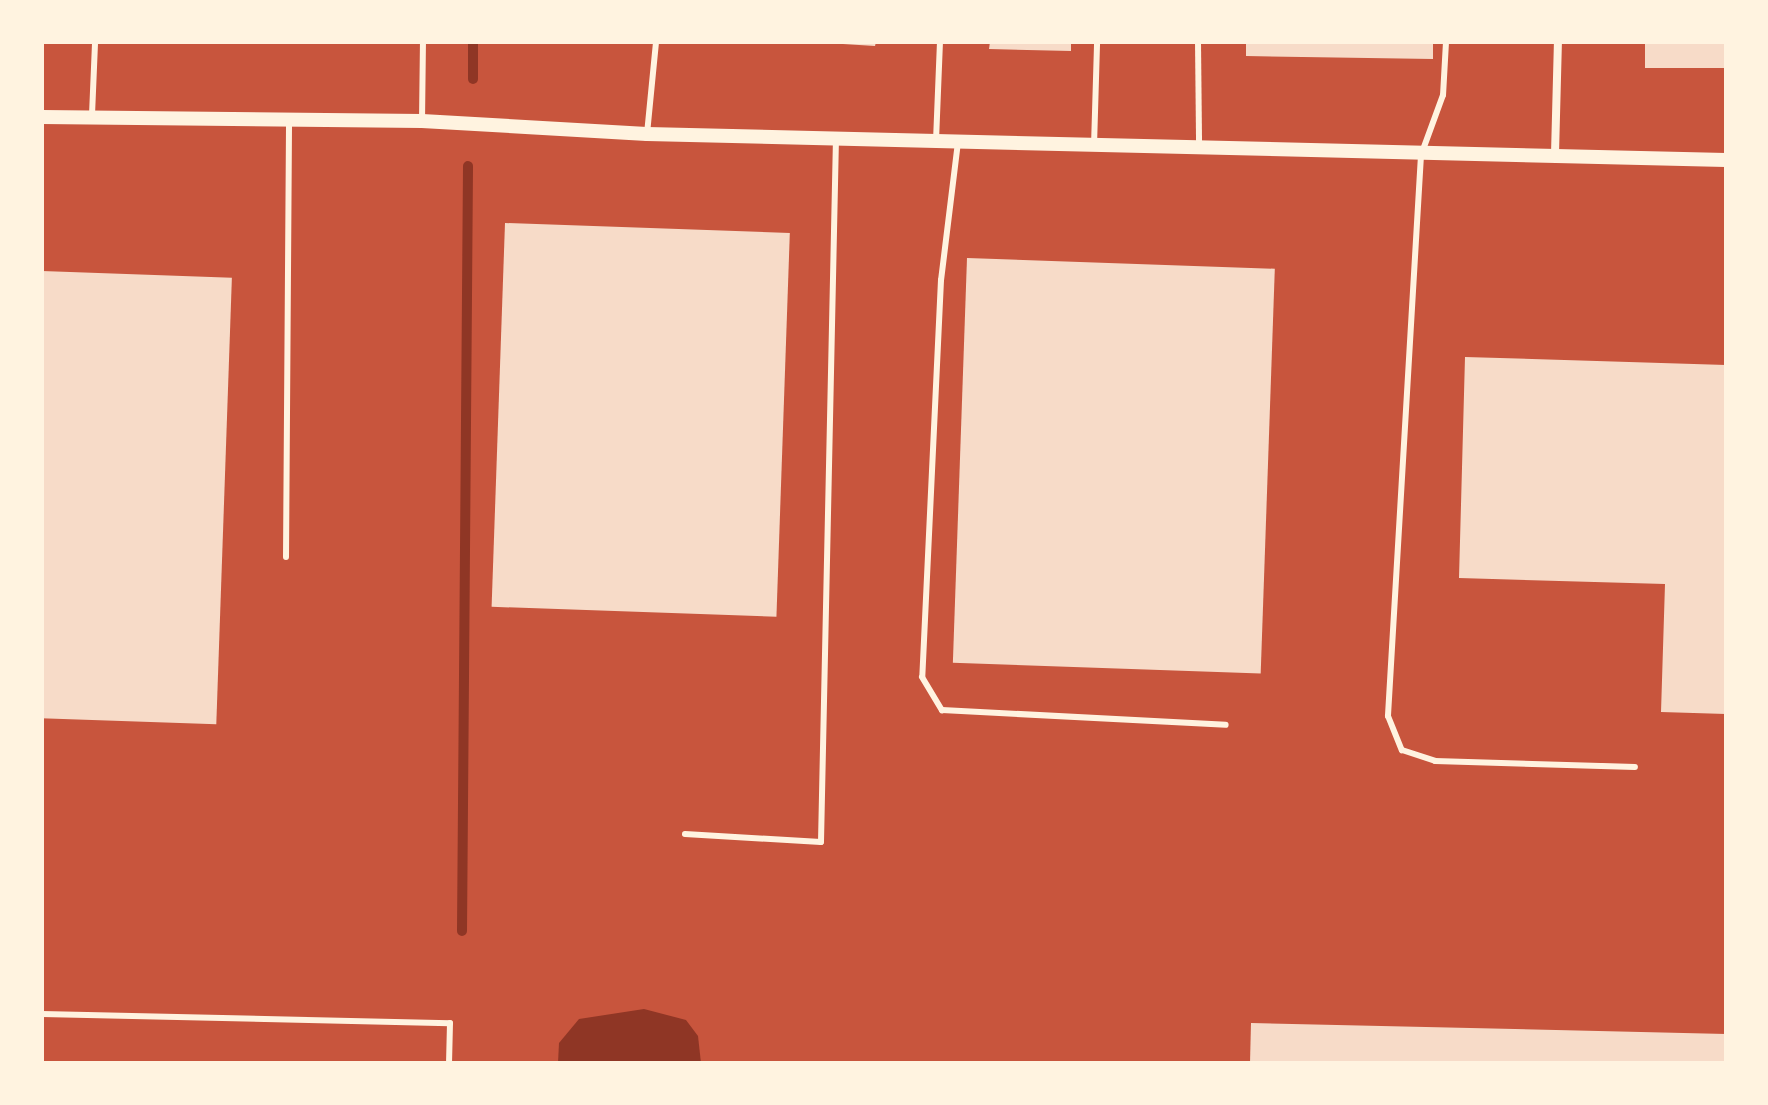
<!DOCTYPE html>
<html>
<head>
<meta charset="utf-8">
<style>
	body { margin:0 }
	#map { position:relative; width:1768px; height:1105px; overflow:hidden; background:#c8553d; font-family:"Exo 2",sans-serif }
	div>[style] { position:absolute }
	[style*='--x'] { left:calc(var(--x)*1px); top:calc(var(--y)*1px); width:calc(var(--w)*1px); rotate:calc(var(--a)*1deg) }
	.water>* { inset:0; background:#8f3625 }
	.stream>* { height:10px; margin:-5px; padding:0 5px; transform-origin:5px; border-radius:5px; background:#8f3625 }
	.building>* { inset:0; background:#f7dbc8; transform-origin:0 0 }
	.service>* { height:6px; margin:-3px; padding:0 3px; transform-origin:3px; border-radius:3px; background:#fff3e0 }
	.minor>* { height:8px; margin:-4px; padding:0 4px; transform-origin:4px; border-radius:4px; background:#fff3e0 }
	.tertiary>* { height:14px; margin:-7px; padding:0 7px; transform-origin:7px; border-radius:7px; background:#fff3e0 }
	span { translate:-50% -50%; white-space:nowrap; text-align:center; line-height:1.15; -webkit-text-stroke:7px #fff3e0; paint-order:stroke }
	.frame { position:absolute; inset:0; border:44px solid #fff3e0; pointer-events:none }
</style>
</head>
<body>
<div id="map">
	<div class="water">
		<div style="clip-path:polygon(644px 1009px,686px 1020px,698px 1036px,701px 1063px,558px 1063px,559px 1043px,579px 1019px)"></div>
	</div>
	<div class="stream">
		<div style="--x:473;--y:79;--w:37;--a:-90"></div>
		<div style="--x:462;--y:931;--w:765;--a:-89.55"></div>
	</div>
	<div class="building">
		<div style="clip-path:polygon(811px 42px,876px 42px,875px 46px)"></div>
		<div style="clip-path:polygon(990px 42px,1071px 42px,1071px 51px,989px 49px)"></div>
		<div style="clip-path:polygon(1246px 42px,1433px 42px,1433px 59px,1246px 56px)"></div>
		<div style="left:1645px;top:42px;width:81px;height:26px"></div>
		<div style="left:505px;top:223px;width:285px;height:384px;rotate:2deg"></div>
		<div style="left:967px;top:258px;width:308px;height:405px;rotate:2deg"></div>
		<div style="left:42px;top:271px;width:190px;height:447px;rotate:2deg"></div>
		<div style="clip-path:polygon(1465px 357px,1726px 365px,1726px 714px,1661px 712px,1665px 584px,1459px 578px)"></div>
		<div style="clip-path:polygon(1251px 1023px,1726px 1034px,1726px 1063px,1250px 1063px)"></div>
	</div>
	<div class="service">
		<div style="--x:1198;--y:42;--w:103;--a:89.4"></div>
		<div style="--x:1446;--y:42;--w:53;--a:93.2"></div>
		<div style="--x:1443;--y:95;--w:64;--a:110.1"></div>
		<div style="--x:1421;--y:155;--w:562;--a:93.37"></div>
		<div style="--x:1388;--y:716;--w:37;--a:68"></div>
		<div style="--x:1402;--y:750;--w:35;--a:18"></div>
		<div style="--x:1435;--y:761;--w:200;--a:1.7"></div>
		<div style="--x:92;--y:115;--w:73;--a:-87.6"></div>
		<div style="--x:422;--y:121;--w:79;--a:-89.3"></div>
		<div style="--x:647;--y:134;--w:92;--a:-84.4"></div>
		<div style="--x:936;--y:141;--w:99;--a:-87.7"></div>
		<div style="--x:958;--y:142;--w:139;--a:97"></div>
		<div style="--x:941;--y:280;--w:397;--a:92.7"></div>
		<div style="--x:922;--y:677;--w:39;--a:59"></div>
		<div style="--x:942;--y:710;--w:284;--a:3"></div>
		<div style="--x:1094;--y:146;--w:104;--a:-88.3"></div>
		<div style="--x:286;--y:557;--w:433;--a:-89.6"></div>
		<div style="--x:685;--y:834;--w:136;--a:3.4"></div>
		<div style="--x:821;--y:842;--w:703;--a:-88.78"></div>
		<div style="--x:42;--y:1014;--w:408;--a:1.3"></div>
		<div style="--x:450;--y:1023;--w:40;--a:91.4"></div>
	</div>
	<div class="minor">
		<div style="--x:1555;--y:154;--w:112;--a:-88.5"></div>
	</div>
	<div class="tertiary">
		<div style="--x:42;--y:117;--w:380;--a:0.6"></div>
		<div style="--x:422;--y:121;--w:225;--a:3.3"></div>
		<div style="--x:647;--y:134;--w:1079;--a:1.38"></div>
	</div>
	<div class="frame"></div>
</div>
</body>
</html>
